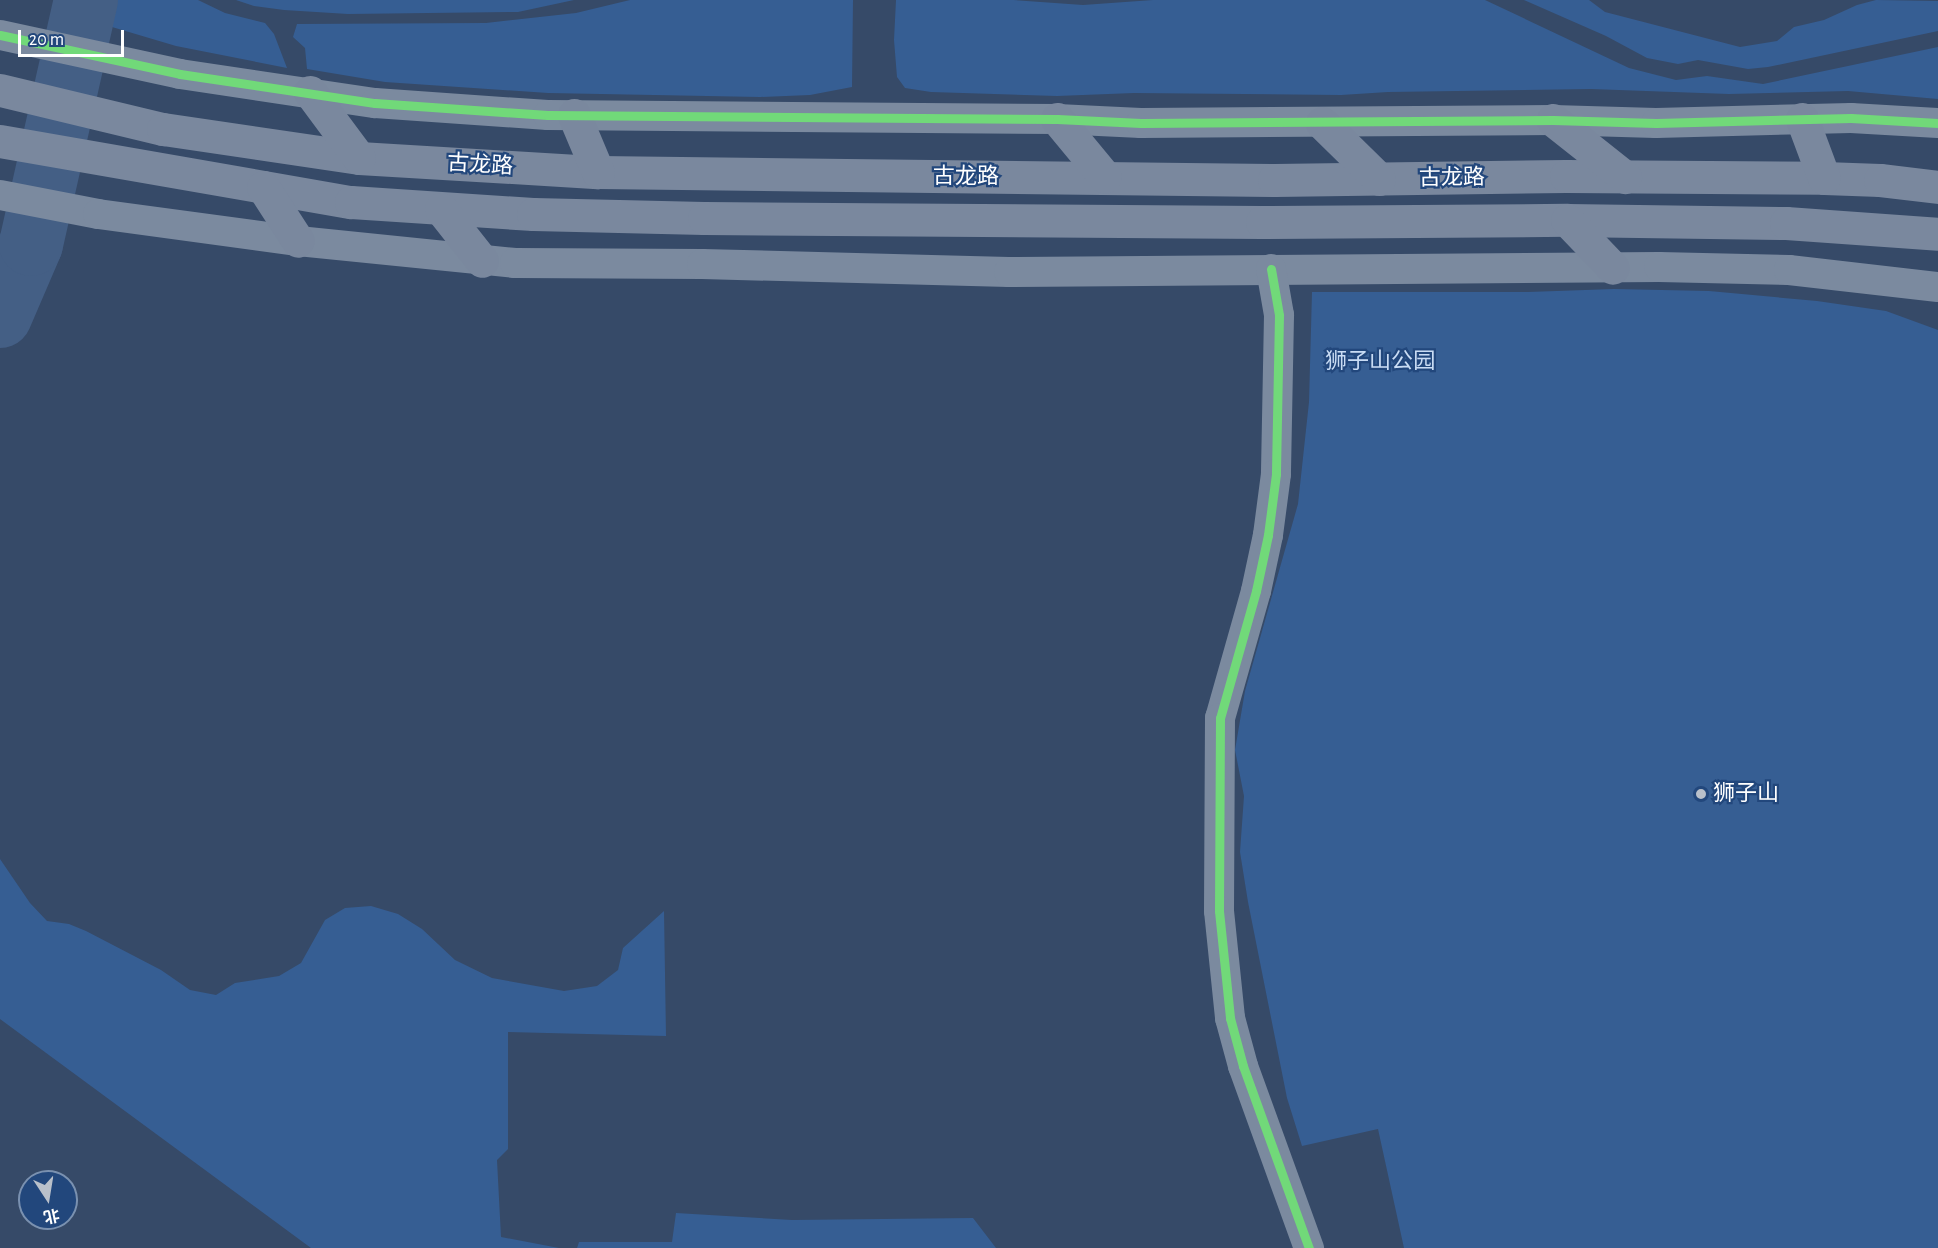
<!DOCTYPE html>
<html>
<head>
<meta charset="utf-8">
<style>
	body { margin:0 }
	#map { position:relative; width:1938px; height:1248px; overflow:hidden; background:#364a68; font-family:"Alegreya Sans","Noto Sans SC",sans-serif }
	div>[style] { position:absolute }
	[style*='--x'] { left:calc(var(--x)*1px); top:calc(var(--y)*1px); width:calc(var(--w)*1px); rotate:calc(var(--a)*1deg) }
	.green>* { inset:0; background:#365e93 }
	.river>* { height:64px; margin:-32px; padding:0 32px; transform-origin:32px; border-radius:32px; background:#445f85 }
	.street>* { height:30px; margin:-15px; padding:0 15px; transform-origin:15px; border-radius:15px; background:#7b8a9f }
	.primary>* { height:33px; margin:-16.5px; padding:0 16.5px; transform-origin:16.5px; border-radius:16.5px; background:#7a889e }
	.cycleway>* { height:9px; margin:-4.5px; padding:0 4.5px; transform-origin:4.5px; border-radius:4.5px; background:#71d979 }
	.dots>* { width:16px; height:16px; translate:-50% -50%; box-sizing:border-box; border:3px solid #22477c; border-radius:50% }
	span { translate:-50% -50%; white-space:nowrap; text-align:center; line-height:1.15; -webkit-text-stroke:4.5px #22477c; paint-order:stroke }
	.street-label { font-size:22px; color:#fff }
	.park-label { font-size:22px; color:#c9dcf4 }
	.poi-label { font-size:22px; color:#fff }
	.left { translate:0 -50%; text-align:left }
	.north { position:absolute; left:18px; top:1170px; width:60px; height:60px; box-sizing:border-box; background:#22477c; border:2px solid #7a91b0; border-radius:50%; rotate:168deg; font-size:16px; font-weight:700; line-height:24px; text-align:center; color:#fff }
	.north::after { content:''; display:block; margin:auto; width:21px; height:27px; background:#b9c0ca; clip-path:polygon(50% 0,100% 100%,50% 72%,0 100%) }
	.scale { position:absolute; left:18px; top:30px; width:106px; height:27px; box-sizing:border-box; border:3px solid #fff; border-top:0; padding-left:8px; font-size:18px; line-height:21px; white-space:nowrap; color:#fff; -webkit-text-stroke:4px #22477c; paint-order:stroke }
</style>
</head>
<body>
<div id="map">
	<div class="green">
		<div style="clip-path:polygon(111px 0,198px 0,225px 13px,265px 23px,274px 34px,287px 68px,176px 46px,112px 27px,107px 15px)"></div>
		<div style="clip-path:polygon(236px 0,574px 0,518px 12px,348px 14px,284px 10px,254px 6px)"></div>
		<div style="clip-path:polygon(630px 0,853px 0,852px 87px,810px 95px,760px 97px,548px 93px,385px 82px,307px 69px,305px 48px,293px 37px,297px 24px,486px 23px,576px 13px)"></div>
		<div style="clip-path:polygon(896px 0,1013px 0,1083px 5px,1153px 0,1485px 0,1629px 68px,1676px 80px,1707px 76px,1763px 84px,1938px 47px,1938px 99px,1848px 91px,1729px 94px,1591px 89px,1388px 92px,1341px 95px,1134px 93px,1057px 96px,931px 92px,905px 88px,897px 77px,894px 40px)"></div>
		<div style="clip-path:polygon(1524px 0,1589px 0,1605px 12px,1740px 47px,1777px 41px,1794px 27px,1824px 20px,1857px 5px,1876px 0,1938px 1px,1938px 31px,1768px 67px,1748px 69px,1698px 60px,1678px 64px,1647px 58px,1606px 36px)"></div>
		<div style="clip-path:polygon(1614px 289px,1709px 291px,1817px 301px,1886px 311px,1938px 330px,1938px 1248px,1404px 1248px,1378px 1129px,1302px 1146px,1287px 1098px,1248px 902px,1240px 852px,1244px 796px,1235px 750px,1245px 691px,1298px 504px,1309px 402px,1312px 292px,1528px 292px)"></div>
		<div style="clip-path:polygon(0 859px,30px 903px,47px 921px,69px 924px,86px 931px,161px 970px,190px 990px,216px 995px,235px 983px,279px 976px,301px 963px,325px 920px,345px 908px,371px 906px,398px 914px,422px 929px,455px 960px,492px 978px,564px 991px,597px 986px,618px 970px,623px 948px,664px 911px,666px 1036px,508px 1032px,508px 1149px,497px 1160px,501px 1237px,559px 1248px,311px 1248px,0 1019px)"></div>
		<div style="clip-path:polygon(676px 1213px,792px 1220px,973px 1218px,996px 1248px,577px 1248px,579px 1242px,672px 1242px)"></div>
	</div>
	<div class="river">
		<div style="--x:0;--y:316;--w:78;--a:-66.7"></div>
		<div style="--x:31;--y:244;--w:250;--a:-77.3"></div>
	</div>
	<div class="street">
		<div style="--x:0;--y:35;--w:184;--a:12.2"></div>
		<div style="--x:180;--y:74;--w:197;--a:8.5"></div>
		<div style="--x:375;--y:103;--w:173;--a:4"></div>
		<div style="--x:548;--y:115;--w:509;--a:0.45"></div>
		<div style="--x:1057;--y:119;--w:84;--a:2.7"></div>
		<div style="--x:1141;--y:123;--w:412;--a:-0.4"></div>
		<div style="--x:1553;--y:120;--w:103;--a:1.7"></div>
		<div style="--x:1656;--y:123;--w:195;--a:-1.5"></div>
		<div style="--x:1851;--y:118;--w:87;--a:3.3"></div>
		<div style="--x:0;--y:195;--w:100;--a:11"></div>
		<div style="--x:98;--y:214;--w:202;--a:7.7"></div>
		<div style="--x:298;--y:241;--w:218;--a:5.8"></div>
		<div style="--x:515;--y:263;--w:187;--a:0.3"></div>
		<div style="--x:702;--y:264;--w:307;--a:1.5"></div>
		<div style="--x:1009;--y:272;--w:650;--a:-0.44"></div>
		<div style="--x:1659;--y:267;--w:130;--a:1.3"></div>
		<div style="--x:1789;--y:270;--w:150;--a:6.5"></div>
		<div style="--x:1271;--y:269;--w:47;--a:80.1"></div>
		<div style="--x:1279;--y:315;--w:159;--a:91.1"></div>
		<div style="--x:1276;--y:474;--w:62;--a:97.5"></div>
		<div style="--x:1268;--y:535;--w:57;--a:102.1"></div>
		<div style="--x:1256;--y:591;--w:132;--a:105.8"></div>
		<div style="--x:1220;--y:718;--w:193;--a:90.3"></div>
		<div style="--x:1219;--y:911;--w:108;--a:84.1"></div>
		<div style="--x:1230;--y:1018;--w:50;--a:74.8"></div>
		<div style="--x:1243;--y:1066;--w:194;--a:70.1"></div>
	</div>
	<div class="primary">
		<div style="--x:0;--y:90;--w:168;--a:13.5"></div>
		<div style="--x:163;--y:129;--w:198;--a:8.4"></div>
		<div style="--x:359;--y:158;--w:239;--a:3.4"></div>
		<div style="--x:598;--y:172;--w:676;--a:0.68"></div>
		<div style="--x:1274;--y:180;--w:292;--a:-0.8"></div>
		<div style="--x:1566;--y:176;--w:258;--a:0.4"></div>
		<div style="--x:1824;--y:178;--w:56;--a:2"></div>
		<div style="--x:1880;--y:180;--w:58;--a:6.9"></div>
		<div style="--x:310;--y:92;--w:82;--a:53.4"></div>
		<div style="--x:574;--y:115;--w:62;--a:67.2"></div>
		<div style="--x:1057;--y:119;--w:75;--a:50.4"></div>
		<div style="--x:1802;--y:119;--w:63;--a:69.6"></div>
		<div style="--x:1553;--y:120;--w:92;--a:38.4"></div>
		<div style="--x:1322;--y:123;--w:80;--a:44.5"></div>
		<div style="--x:0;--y:141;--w:356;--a:9.9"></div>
		<div style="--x:351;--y:202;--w:182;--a:3.8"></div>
		<div style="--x:533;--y:214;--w:171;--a:1.3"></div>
		<div style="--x:704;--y:218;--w:558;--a:0.41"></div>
		<div style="--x:1262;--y:222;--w:305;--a:-0.4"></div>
		<div style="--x:1567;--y:220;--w:219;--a:0.8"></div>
		<div style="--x:1786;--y:223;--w:152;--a:4.1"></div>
		<div style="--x:263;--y:187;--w:64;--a:57.1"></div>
		<div style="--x:441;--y:209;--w:66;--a:51.7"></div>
		<div style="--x:1567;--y:220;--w:66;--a:46.2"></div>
	</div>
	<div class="cycleway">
		<div style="--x:0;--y:35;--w:184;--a:12.2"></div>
		<div style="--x:180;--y:74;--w:197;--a:8.5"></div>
		<div style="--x:375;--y:103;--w:173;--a:4"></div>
		<div style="--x:548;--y:115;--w:509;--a:0.45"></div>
		<div style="--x:1057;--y:119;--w:84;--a:2.7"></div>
		<div style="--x:1141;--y:123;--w:412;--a:-0.4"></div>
		<div style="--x:1553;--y:120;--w:103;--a:1.7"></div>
		<div style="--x:1656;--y:123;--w:195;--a:-1.5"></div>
		<div style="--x:1851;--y:118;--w:87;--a:3.3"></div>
		<div style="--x:1271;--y:269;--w:47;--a:80.1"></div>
		<div style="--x:1279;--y:315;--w:159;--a:91.1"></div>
		<div style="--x:1276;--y:474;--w:62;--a:97.5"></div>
		<div style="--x:1268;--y:535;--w:57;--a:102.1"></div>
		<div style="--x:1256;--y:591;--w:132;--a:105.8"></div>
		<div style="--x:1220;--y:718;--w:193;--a:90.3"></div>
		<div style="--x:1219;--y:911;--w:108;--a:84.1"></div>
		<div style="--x:1230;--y:1018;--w:50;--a:74.8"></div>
		<div style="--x:1243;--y:1066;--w:194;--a:70.1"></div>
	</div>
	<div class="dots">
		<div style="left:1701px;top:794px;background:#b9c0ca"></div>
	</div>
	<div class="street-label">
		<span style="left:480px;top:165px;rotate:3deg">古龙路</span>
		<span style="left:966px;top:177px">古龙路</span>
		<span style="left:1452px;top:178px;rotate:-1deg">古龙路</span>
	</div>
	<div class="park-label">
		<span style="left:1380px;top:362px">狮子山公园</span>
	</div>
	<div class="poi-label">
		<span class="left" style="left:1713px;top:794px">狮子山</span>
	</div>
	<div class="north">北</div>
	<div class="scale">20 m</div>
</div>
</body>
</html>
